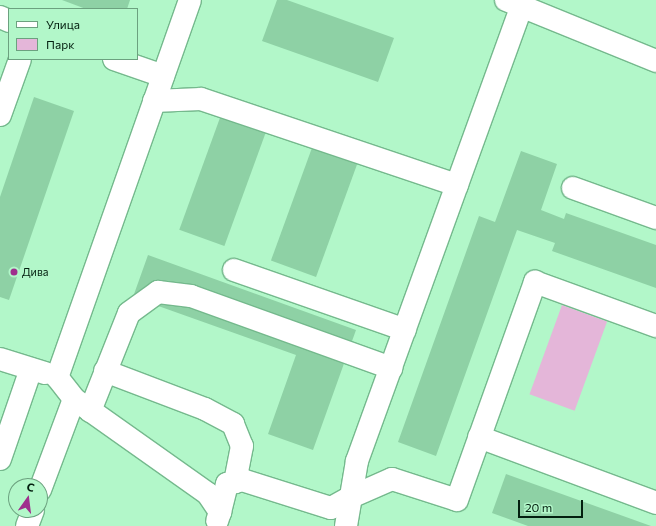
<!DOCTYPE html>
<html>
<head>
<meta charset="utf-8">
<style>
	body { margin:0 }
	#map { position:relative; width:656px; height:526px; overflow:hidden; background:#b2f7c9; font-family:Commissioner,sans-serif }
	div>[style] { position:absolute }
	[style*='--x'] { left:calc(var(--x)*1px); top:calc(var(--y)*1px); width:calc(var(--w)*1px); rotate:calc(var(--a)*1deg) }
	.green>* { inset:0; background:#e4b6d9; transform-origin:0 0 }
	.building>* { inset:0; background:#8ed1a5; transform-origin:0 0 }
	.roads { filter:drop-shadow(1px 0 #75b98d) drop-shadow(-1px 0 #75b98d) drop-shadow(0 1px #75b98d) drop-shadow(0 -1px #75b98d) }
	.minor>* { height:22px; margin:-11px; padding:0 11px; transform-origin:11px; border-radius:11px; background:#fff }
	.dots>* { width:11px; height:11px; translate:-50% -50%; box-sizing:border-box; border:2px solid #b2f7c9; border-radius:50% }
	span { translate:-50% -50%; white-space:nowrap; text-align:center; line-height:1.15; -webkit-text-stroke:3.5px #b2f7c9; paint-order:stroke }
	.poi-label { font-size:11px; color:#031f0f }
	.left { translate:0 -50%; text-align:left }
	.legend { position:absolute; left:8px; top:8px; width:130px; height:52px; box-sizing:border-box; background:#b2f7c9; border:1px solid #6ca17f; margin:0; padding:5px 7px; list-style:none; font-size:12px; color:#031f0f }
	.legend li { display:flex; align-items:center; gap:8px; height:20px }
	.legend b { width:20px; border:1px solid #6ca17f }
	.north { position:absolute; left:8px; top:478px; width:40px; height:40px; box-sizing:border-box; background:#b2f7c9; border:1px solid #6ca17f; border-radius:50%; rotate:14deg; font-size:11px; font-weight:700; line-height:16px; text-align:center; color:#031f0f }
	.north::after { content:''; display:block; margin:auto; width:14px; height:18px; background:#9f2f8d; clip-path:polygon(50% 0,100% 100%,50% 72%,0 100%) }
	.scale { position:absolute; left:518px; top:500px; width:65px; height:18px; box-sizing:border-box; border:2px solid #031f0f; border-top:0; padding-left:5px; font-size:12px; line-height:14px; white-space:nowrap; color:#031f0f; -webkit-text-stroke:3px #b2f7c9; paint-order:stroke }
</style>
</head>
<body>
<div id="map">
	<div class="green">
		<div style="left:562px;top:305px;width:48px;height:95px;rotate:20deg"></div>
	</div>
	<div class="building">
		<div style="clip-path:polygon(62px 0,130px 0,127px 9px,86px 9px)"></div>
		<div style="clip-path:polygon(277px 0,287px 0,394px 38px,378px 82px,262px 41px)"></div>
		<div style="clip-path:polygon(34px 97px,74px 111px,9px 300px,0 297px,0 197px)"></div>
		<div style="left:221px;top:115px;width:48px;height:122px;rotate:20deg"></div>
		<div style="left:313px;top:145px;width:48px;height:123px;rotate:20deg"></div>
		<div style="clip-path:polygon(521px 151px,557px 164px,541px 210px,564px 219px,566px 213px,656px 245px,656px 288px,552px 251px,555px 243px,517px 230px,436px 456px,398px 442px,479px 216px,495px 222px)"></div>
		<div style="clip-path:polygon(148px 255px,356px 330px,313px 450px,268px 434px,296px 355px,133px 297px)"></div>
		<div style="clip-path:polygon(506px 474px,651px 526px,528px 526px,492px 513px)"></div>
	</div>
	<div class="roads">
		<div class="minor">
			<div style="--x:190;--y:0;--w:400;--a:109.4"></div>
			<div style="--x:57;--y:377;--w:28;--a:52"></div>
			<div style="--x:74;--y:399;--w:164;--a:35.3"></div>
			<div style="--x:208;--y:494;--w:22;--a:56"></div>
			<div style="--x:220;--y:512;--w:9;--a:108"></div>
			<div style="--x:506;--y:0;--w:162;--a:22.1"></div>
			<div style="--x:0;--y:17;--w:10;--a:24"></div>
			<div style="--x:114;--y:59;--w:52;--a:19.1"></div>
			<div style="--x:154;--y:101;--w:47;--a:-2.4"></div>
			<div style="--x:201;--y:99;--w:270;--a:18.6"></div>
			<div style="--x:0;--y:115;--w:59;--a:-70.3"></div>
			<div style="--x:573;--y:188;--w:88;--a:19.9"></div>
			<div style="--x:234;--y:270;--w:181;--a:19.3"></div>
			<div style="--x:0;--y:359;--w:47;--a:17.3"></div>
			<div style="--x:105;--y:371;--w:107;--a:20.8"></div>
			<div style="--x:205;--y:409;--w:32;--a:28"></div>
			<div style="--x:233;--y:424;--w:24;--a:68"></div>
			<div style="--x:242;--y:446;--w:37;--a:101"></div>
			<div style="--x:90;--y:411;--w:105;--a:-68.3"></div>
			<div style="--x:129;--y:313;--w:36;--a:-36"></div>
			<div style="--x:158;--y:292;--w:33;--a:7"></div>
			<div style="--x:191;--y:296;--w:213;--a:19.8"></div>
			<div style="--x:479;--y:437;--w:189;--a:20.4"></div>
			<div style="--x:0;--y:459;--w:95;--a:-71"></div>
			<div style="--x:40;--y:490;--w:97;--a:-69.5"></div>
			<div style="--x:220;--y:512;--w:29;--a:-76"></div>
			<div style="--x:227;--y:484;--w:16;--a:-15"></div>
			<div style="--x:242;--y:480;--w:93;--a:17.5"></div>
			<div style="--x:331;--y:508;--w:23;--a:-29"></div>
			<div style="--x:351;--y:497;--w:45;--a:-23.7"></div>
			<div style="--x:392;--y:479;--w:68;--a:17.9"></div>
			<div style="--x:457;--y:500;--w:232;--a:-70.3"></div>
			<div style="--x:535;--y:282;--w:129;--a:20"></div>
			<div style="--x:27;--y:526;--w:17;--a:-69"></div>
			<div style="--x:346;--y:526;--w:66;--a:-80.4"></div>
			<div style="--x:357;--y:461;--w:484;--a:-70.1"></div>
		</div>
	</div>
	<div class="dots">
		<div style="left:14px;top:272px;background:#9f2f8d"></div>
	</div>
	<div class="poi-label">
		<span class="left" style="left:22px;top:272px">Дива</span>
	</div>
	<ul class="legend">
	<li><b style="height:5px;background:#fff"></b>Улица</li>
	<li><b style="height:11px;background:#e4b6d9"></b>Парк</li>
	</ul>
	<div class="north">С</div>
	<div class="scale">20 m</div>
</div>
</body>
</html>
